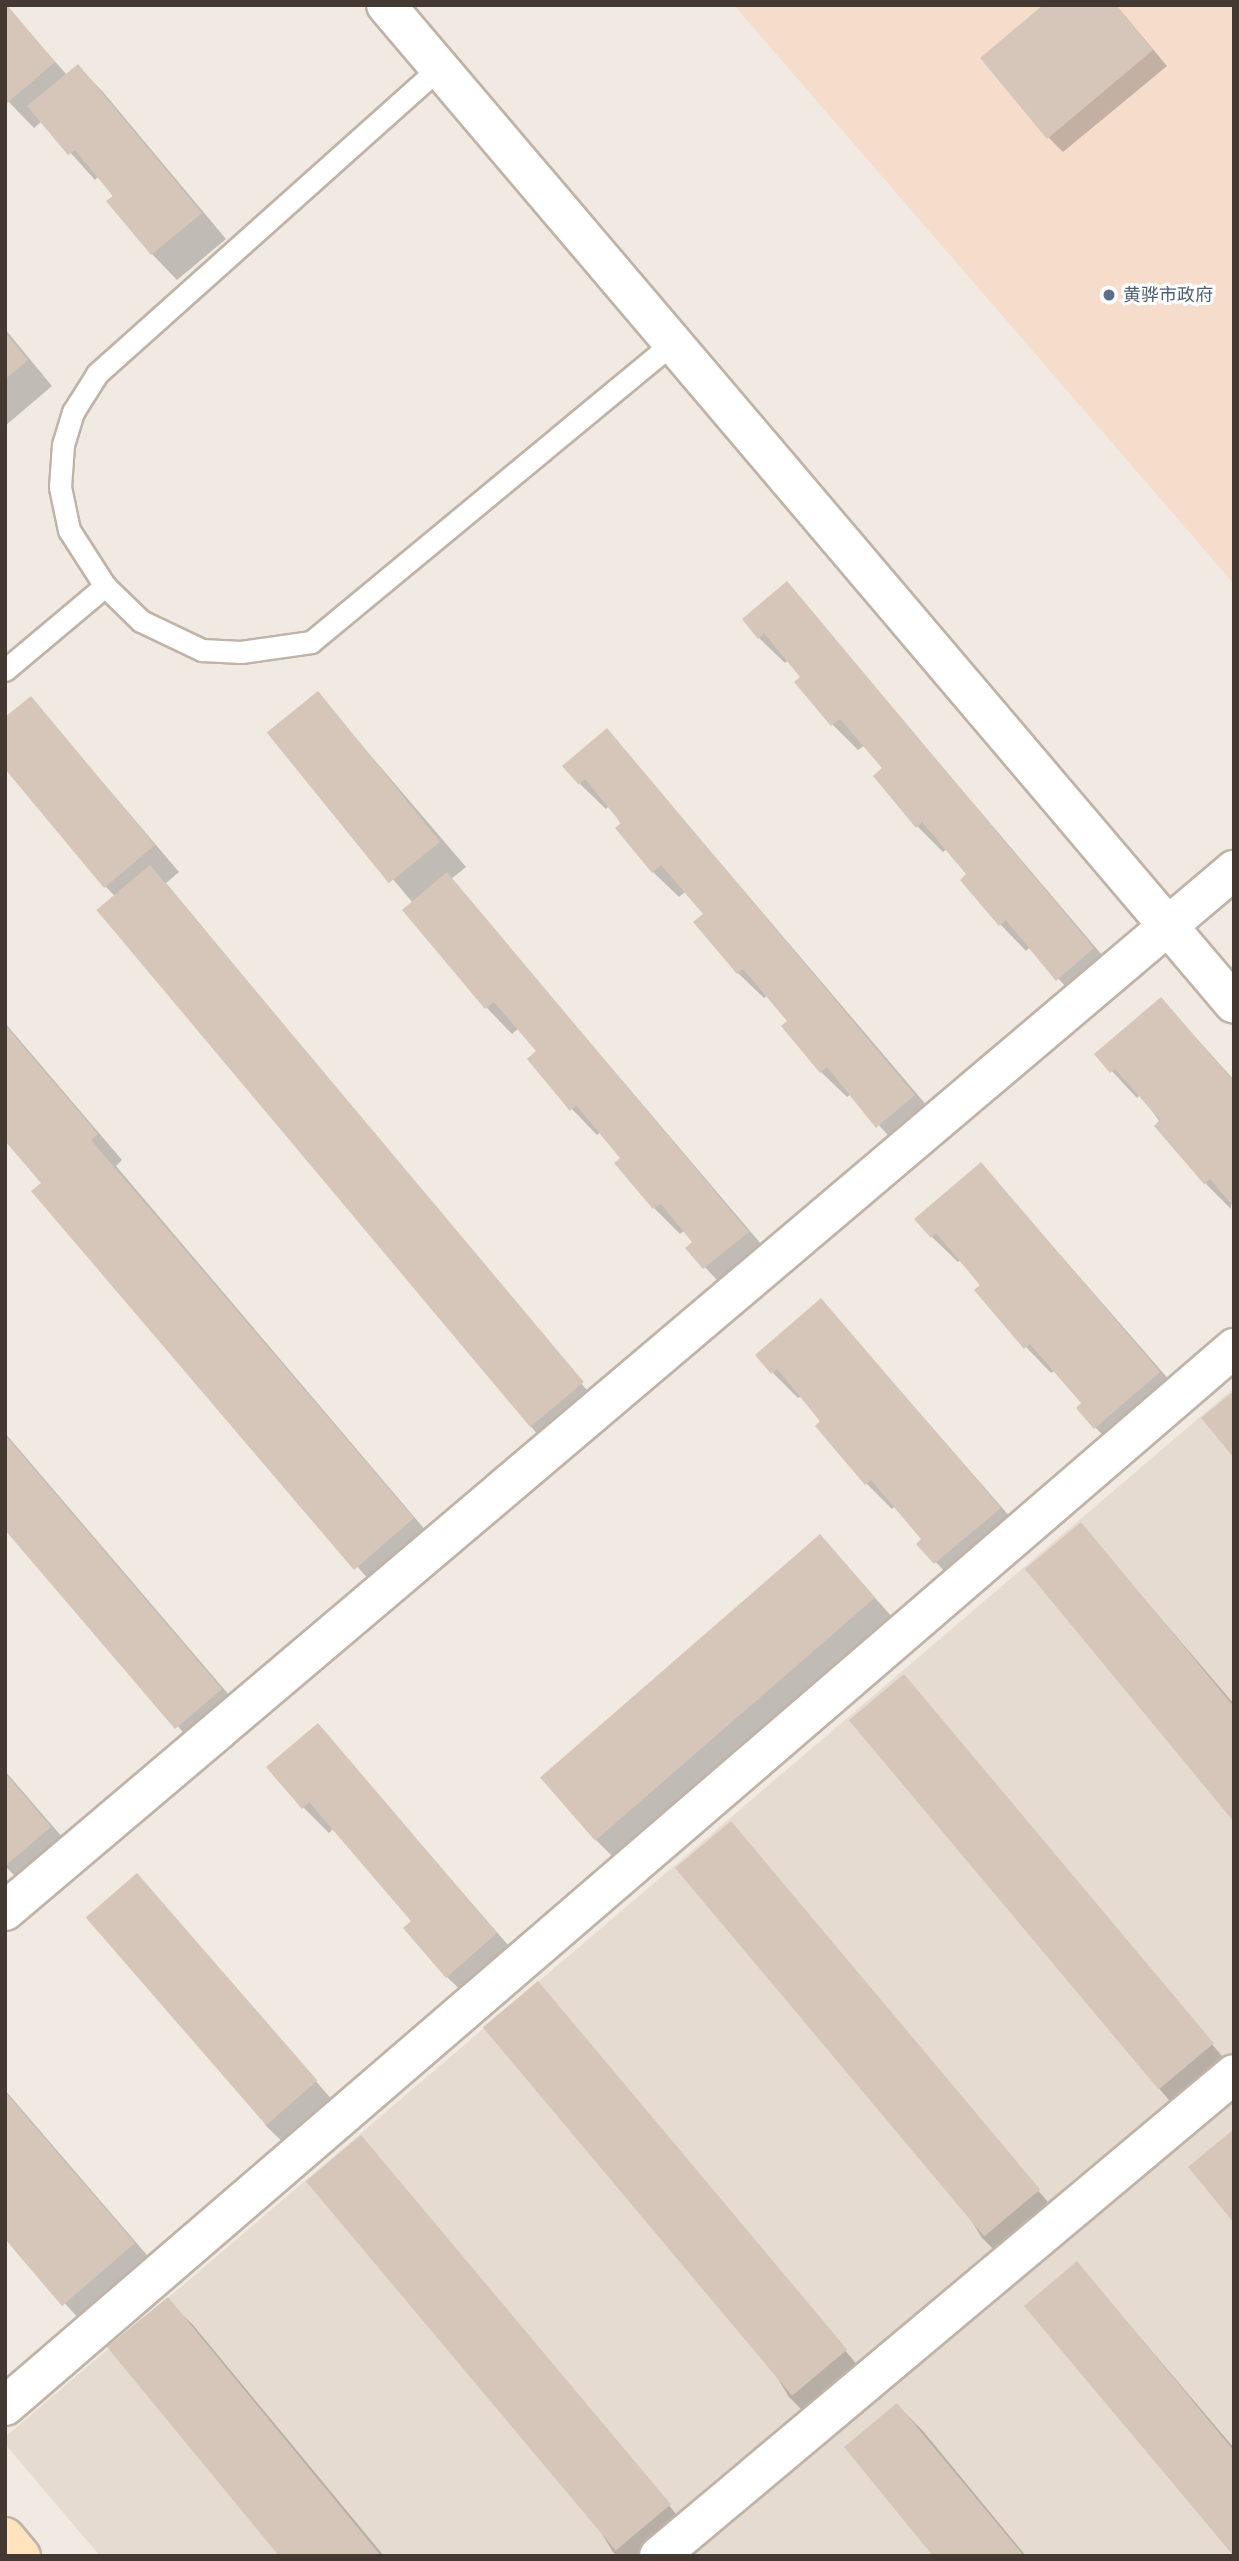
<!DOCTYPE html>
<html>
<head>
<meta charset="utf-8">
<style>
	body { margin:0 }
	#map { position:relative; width:1239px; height:2561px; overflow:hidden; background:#f1eae2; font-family:Raleway,"Noto Sans SC",sans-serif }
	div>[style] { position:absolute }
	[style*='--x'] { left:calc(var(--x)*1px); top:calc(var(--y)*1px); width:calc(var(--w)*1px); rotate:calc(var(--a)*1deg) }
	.residential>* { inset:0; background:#e5dbd0 }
	.commercial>* { inset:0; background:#f5dccb }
	.shadow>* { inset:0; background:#0003; transform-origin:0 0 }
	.building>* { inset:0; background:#d6c6ba; transform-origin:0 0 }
	.roads { filter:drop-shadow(2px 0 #c0b3a7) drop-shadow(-2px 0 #c0b3a7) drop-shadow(0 2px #c0b3a7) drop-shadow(0 -2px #c0b3a7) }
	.service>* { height:21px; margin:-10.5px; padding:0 10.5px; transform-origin:10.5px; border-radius:10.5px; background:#fff }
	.minor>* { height:38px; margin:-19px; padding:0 19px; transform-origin:19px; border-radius:19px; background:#fff }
	.secondary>* { height:38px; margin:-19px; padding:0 19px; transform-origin:19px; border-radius:19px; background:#ffe3be }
	.dots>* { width:19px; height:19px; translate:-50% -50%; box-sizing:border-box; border:4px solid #fff; border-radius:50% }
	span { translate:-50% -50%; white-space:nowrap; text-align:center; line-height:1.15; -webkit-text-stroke:6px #fff; paint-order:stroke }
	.service-label { font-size:18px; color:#4e5e75 }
	.left { translate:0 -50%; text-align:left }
	.frame { position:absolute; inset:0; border:7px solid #433932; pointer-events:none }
</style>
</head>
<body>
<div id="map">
	<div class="residential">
		<div style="clip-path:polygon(1234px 1388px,1234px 2556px,100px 2556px,5px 2444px,5px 2437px)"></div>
	</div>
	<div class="commercial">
		<div style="clip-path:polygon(734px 5px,1234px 5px,1234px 584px)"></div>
	</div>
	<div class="shadow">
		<div style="clip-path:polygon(5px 5px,67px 75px,78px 66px,103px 92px,226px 239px,177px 280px,152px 254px,99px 176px,95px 180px,42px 121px,34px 128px,5px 98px)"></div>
		<div style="clip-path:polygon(1116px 5px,1167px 66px,1063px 152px,1048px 137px)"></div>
		<div style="clip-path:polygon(5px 329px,52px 386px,5px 426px)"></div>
		<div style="clip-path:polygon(787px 584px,1119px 975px,1083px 1006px,1030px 947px,1026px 951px,1001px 925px,962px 880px,968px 874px,947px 849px,943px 852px,917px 826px,884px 768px,865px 745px,858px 750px,833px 725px,797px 682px,803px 677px,788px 660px,785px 663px,759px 638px)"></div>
		<div style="clip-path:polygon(318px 694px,466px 867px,451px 879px,773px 1258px,730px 1294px,687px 1248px,695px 1242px,685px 1230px,680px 1234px,654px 1208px,616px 1163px,623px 1158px,601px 1132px,597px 1135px,572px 1109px,529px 1059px,539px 1051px,519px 1028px,512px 1034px,487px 1008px,404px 910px,413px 903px,270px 733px)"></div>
		<div style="clip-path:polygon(31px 698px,179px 872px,166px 883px,605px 1412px,554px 1454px,99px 910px,115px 896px,105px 886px)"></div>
		<div style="clip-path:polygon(607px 730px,940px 1121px,903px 1152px,851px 1094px,847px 1097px,821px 1072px,790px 1021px,768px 995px,764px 998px,738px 973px,705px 915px,686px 891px,679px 897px,653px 872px,609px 806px,606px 809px,580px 784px)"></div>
		<div style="clip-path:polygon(1161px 999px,1234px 1080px,1231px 1209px,1205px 1183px,1140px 1095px,1137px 1098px,1096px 1054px)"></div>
		<div style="clip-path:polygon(5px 1023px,122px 1160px,116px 1166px,438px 1545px,381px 1594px,34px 1191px,43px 1183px,5px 1138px)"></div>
		<div style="clip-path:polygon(981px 1164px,1185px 1398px,1120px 1453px,1095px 1427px,1083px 1404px,1055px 1370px,1051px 1373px,1026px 1347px,961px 1260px,958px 1262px,932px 1237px)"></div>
		<div style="clip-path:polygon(821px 1300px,1025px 1534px,961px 1589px,919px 1544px,923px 1539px,895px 1506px,892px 1509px,866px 1483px,801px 1396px,798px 1398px,773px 1373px)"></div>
		<div style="clip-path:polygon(5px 1433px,247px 1716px,202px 1754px,5px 1527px)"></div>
		<div style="clip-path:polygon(1081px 1525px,1234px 1704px,1234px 1819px)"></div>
		<div style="clip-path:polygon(820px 1536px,893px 1618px,613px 1857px,594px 1838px)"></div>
		<div style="left:904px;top:1677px;width:513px;height:69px;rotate:50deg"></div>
		<div style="clip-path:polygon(318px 1726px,521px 1960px,473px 2002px,447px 1977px,413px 1921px,334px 1828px,329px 1833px,303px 1807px)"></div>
		<div style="clip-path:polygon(5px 1771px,76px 1853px,31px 1892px,5px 1866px)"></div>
		<div style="clip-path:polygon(731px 1824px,1062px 2219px,1008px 2263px,982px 2238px)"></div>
		<div style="clip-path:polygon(137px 1875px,340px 2109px,292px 2151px,266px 2126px)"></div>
		<div style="clip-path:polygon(538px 1983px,869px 2379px,815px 2423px,789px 2397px)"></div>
		<div style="clip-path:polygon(5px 2090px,159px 2269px,89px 2330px,5px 2237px)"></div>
		<div style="clip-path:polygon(361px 2138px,692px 2533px,664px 2556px,617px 2556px,613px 2552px)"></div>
		<div style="clip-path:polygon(1077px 2263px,1234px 2448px,1234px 2556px,1026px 2306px)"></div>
		<div style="clip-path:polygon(167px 2300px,193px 2325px,384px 2556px,281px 2556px)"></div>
		<div style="clip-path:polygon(897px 2405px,923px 2431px,1026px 2556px,935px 2556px)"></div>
	</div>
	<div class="building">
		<div style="clip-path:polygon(7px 5px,55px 62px,7px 103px,5px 101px)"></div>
		<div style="clip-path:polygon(1043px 5px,1116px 5px,1153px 50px,1047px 139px,980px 58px)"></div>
		<div style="clip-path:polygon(78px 64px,202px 213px,151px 255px,106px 201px,113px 196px,75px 150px,68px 155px,27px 106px)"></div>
		<div style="clip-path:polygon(5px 332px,28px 360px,5px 379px)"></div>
		<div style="clip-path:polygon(787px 581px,1094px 948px,1056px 981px,1006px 920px,999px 926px,960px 880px,966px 874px,922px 822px,916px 828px,873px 776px,882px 768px,840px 719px,831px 726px,794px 682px,800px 677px,764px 633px,758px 639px,742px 619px)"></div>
		<div style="left:318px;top:691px;width:194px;height:66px;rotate:51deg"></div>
		<div style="clip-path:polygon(31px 696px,155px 845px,104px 888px,5px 769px,5px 717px)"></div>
		<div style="clip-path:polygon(607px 728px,915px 1095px,876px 1128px,827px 1067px,820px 1073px,781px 1026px,787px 1021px,743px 969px,737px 974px,693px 922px,703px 914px,661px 865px,652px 873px,615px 828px,621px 823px,585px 779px,579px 785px,562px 766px)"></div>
		<div style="left:150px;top:865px;width:675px;height:70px;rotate:50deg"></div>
		<div style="clip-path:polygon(447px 872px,749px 1232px,703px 1269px,685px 1248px,692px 1242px,661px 1204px,653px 1209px,614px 1163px,620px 1158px,576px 1105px,570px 1111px,527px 1059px,536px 1051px,494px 1002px,485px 1009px,402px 910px)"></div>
		<div style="clip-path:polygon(1161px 997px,1234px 1082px,1234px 1207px,1210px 1179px,1204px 1184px,1154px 1126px,1160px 1120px,1115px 1069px,1110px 1073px,1094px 1054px)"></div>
		<div style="clip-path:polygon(5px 1025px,98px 1134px,91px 1140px,414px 1518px,354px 1570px,31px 1191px,41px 1183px,5px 1141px)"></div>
		<div style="clip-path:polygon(981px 1162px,1160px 1372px,1094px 1429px,1076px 1408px,1081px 1403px,1030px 1344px,1024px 1349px,974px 1290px,980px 1285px,936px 1233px,931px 1238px,914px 1219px)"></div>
		<div style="clip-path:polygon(821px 1298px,1001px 1508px,934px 1564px,916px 1544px,921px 1539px,871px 1480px,865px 1485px,815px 1426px,820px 1421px,777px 1369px,771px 1374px,755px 1355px)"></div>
		<div style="clip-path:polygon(1234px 1391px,1234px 1458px,1201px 1418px)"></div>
		<div style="clip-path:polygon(5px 1435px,222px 1689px,175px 1729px,5px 1530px)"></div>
		<div style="clip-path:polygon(1081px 1522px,1234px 1707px,1234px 1822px,1025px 1569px)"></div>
		<div style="left:820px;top:1534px;width:84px;height:371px;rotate:49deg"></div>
		<div style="left:904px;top:1674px;width:482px;height:72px;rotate:50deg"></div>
		<div style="clip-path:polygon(318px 1723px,497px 1933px,446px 1978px,403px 1928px,411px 1921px,309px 1802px,302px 1809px,266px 1767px)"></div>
		<div style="clip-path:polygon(5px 1773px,51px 1827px,5px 1866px)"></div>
		<div style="left:731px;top:1821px;width:481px;height:73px;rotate:50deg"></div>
		<div style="left:137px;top:1873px;width:275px;height:68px;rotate:49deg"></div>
		<div style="left:538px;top:1981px;width:481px;height:72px;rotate:50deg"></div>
		<div style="clip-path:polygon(5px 2092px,135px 2243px,62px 2306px,5px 2239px)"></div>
		<div style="clip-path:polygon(1234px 2129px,1234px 2223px,1188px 2167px)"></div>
		<div style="left:361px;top:2135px;width:482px;height:72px;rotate:50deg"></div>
		<div style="clip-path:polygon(1077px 2261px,1234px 2451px,1234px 2556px,1024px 2306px)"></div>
		<div style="clip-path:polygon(168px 2297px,381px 2556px,279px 2556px,107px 2347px)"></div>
		<div style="clip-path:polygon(897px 2403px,1024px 2556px,933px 2556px,844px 2447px)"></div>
	</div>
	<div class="roads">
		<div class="service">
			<div style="--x:439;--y:68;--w:459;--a:138.2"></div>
			<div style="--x:97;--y:374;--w:45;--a:122.3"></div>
			<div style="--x:73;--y:412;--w:34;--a:107"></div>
			<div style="--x:63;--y:445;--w:42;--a:94.1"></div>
			<div style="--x:60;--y:487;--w:44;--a:78.2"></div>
			<div style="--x:69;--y:530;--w:67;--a:57.3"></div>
			<div style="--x:105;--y:586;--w:50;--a:44.2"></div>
			<div style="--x:141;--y:621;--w:68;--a:25.4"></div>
			<div style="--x:202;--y:650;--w:39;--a:3"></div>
			<div style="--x:241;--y:652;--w:71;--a:-8.1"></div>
			<div style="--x:311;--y:642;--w:469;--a:-39.6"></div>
			<div style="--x:5;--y:670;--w:131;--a:-40"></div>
		</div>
		<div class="minor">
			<div style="--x:386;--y:5;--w:1310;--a:49.67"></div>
			<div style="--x:5;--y:1911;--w:1611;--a:-40.27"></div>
			<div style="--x:5;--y:2406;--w:1622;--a:-40.72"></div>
			<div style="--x:659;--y:2556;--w:750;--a:-39.97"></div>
		</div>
		<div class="secondary">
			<div style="--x:5;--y:2537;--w:25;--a:50"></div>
		</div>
	</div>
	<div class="dots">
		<div style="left:1109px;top:295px;background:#5c6f8a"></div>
	</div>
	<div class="service-label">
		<span class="left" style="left:1123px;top:295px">黄骅市政府</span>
	</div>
	<div class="frame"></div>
</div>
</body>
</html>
